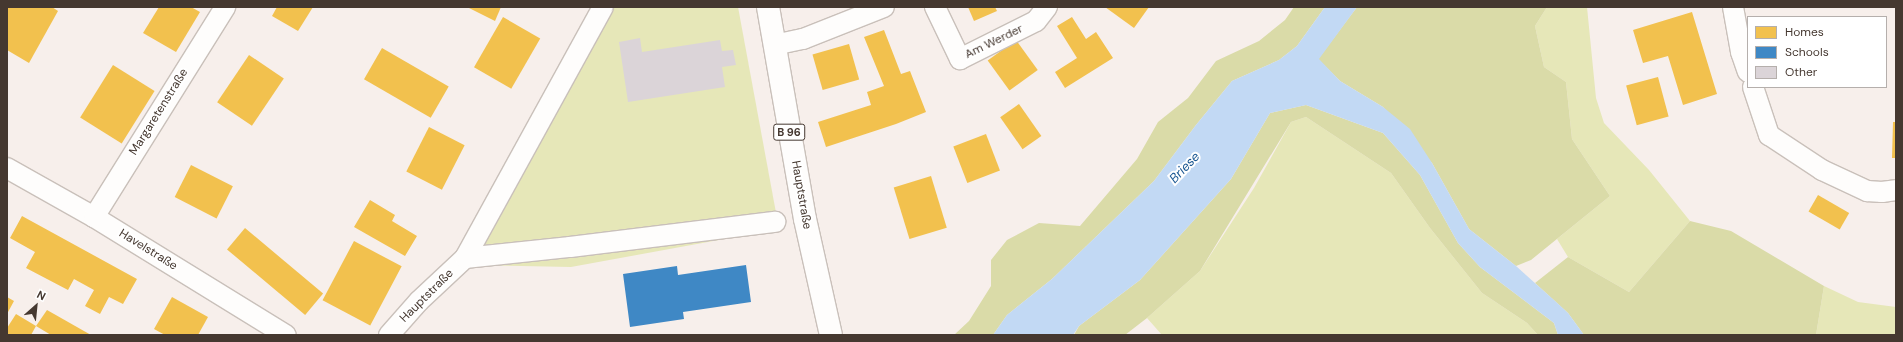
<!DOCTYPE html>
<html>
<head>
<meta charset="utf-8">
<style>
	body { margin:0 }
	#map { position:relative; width:1903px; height:342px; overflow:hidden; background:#f7efeb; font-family:"DM Sans",sans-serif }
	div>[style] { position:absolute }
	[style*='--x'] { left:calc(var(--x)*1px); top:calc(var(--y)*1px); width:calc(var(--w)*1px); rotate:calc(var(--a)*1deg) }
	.green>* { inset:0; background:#e6e7b8 }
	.forest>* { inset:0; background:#dadba8 }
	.water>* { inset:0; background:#c2d9f4 }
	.homes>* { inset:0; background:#f2c14e; transform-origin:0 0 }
	.schools>* { inset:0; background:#3f88c5 }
	.building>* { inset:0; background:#dbd4d8 }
	.roads { filter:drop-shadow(1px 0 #c9c0ba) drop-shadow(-1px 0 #c9c0ba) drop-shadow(0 1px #c9c0ba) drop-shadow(0 -1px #c9c0ba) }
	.minor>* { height:20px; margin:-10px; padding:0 10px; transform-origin:10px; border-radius:10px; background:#fefdfc }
	.primary>* { height:22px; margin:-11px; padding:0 11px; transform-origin:11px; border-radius:11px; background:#fefdfc }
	span { translate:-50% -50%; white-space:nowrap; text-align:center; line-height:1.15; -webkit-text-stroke:4px #fff; paint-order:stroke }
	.shield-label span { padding:1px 3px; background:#fff; border:1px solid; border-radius:3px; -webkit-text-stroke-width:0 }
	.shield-label { font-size:11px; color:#453830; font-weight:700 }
	.street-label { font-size:12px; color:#453830 }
	.water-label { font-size:13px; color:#1a5792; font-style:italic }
	.frame { position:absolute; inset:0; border:8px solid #453830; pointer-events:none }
	.legend { position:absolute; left:1747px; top:16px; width:140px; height:72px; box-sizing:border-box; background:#fff; border:1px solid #b5afac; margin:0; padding:5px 7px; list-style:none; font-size:12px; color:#453830 }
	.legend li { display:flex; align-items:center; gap:8px; height:20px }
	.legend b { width:20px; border:1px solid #b5afac }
	.north { position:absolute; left:16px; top:286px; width:40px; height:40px; -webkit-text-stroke:3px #fff; paint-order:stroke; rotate:27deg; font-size:11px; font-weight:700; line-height:16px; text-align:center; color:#453830 }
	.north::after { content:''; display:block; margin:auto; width:14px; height:18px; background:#453830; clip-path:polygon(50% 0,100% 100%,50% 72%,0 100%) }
</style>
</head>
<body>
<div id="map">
	<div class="green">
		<div style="clip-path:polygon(592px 7px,738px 7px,779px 229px,571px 267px,466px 265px)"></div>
		<div style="clip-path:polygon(1547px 7px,1587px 7px,1596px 98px,1604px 123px,1649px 170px,1690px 221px,1629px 292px,1568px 257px,1557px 239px,1610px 196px,1572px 139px,1566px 82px,1544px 67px,1535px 26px)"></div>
		<div style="clip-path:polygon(1306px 117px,1391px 173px,1430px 228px,1482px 293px,1527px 323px,1538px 335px,1162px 335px,1147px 318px,1200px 271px,1254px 188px,1291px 122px)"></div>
		<div style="clip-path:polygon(1824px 286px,1858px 302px,1896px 307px,1896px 335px,1816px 335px)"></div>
	</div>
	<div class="forest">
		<div style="clip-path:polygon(1294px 7px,1325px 7px,1297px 46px,1279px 60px,1232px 81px,1196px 125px,1154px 181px,1052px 279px,1007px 315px,993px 335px,954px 335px,969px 321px,991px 286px,991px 260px,1007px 240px,1039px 223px,1080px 226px,1137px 159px,1158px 122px,1188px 98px,1216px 61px,1259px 41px,1285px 20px)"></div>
		<div style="clip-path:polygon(1357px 7px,1547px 7px,1535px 26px,1544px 67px,1566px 82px,1572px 139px,1610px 196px,1531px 260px,1516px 266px,1469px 229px,1432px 163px,1383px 107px,1340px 81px,1318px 59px)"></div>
		<div style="clip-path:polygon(1306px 105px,1383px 133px,1420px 175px,1458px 243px,1480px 267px,1554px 323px,1558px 335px,1538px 335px,1527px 323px,1482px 293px,1430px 228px,1391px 173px,1306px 117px,1291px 122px,1200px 271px,1147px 318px,1125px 335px,1074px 335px,1079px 326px,1140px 280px,1231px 179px,1270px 113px)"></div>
		<div style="clip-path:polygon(1690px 221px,1731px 231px,1824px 286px,1816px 335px,1584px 335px,1568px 313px,1535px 283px,1568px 257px,1629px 292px)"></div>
	</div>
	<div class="water">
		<div style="clip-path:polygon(1325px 7px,1357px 7px,1319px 59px,1340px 81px,1383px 107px,1410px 129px,1432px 163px,1469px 229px,1516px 266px,1555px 301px,1568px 313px,1584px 335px,1558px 335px,1554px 323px,1480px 267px,1458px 243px,1420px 175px,1383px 133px,1306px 105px,1270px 113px,1231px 179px,1140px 280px,1079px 326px,1073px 335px,993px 335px,1007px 315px,1052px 279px,1154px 181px,1196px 125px,1232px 81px,1279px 60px,1297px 46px)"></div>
	</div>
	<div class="homes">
		<div style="clip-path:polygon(7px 7px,52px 7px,58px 11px,29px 63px,7px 50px)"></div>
		<div style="clip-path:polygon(159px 7px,191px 7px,200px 12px,176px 52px,143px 33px)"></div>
		<div style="clip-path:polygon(277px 7px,313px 7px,298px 31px,272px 16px)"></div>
		<div style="clip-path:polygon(467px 7px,501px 7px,495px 21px)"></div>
		<div style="clip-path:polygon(968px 7px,995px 7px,997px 11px,974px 21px)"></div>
		<div style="clip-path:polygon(1105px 7px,1149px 7px,1134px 28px)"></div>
		<div style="clip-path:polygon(1692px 12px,1717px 94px,1683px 105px,1668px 56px,1643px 63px,1633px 30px)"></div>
		<div style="left:503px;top:17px;width:43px;height:58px;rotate:30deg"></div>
		<div style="clip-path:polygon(1072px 17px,1086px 39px,1096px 32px,1113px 58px,1065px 88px,1055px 72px,1077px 58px,1057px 26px)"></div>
		<div style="clip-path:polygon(884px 30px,901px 74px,910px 71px,926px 112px,896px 124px,826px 147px,818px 122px,871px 105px,867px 92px,884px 86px,864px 37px)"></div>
		<div style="left:1016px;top:40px;width:37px;height:35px;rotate:54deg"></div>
		<div style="left:849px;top:44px;width:37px;height:38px;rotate:74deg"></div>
		<div style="left:382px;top:48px;width:77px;height:36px;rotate:30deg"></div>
		<div style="left:249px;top:55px;width:42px;height:57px;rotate:34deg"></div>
		<div style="left:113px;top:65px;width:49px;height:62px;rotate:32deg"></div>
		<div style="left:1658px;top:77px;width:41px;height:33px;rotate:75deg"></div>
		<div style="left:1019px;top:104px;width:39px;height:23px;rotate:55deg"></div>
		<div style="clip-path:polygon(1893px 122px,1896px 122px,1896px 158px,1892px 158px)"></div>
		<div style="left:429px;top:127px;width:40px;height:50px;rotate:27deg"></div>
		<div style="left:986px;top:134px;width:39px;height:35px;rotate:69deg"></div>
		<div style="left:191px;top:165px;width:47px;height:36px;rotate:27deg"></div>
		<div style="left:931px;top:176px;width:54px;height:39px;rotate:73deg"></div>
		<div style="left:1818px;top:195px;width:36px;height:19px;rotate:30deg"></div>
		<div style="clip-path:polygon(370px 200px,395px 215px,392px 221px,417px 236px,405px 256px,354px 227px)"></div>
		<div style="clip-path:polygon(22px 216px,137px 279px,123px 304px,109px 297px,100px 314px,85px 306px,94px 290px,74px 279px,68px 290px,26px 268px,35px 252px,10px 238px)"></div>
		<div style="left:245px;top:228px;width:102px;height:28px;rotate:40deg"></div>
		<div style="left:354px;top:241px;width:54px;height:67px;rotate:28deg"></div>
		<div style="clip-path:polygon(7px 297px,14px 301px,7px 314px)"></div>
		<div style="clip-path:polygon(172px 297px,208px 317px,198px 335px,165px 335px,154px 329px)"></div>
		<div style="clip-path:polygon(47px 310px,91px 335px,51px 335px,36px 326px)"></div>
		<div style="clip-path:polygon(16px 314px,36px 326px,31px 335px,7px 335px,7px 328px)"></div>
	</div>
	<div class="schools">
		<div style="clip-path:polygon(746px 265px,751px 302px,683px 312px,684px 319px,630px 327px,623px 274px,677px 266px,678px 275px)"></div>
	</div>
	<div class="building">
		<div style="clip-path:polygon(640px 38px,642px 52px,720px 40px,722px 51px,733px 50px,736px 65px,722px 67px,725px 87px,628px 102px,619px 42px)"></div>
	</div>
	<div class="roads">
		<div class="minor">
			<div style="--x:935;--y:7;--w:58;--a:64.3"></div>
			<div style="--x:960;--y:59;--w:85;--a:-26.6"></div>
			<div style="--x:1036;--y:21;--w:18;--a:-52"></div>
			<div style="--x:1733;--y:7;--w:46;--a:79.9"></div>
			<div style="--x:1741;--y:52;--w:21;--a:71"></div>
			<div style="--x:774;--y:45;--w:30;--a:-12"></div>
			<div style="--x:803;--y:39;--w:87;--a:-21.6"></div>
			<div style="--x:1753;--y:87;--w:51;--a:71.6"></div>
			<div style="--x:1769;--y:135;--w:64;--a:33.4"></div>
			<div style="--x:1822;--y:170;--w:50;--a:25"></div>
			<div style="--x:1867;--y:191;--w:15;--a:4"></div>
			<div style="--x:1882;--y:192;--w:14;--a:-8"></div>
			<div style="--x:7;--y:168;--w:100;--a:29.4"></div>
			<div style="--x:94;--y:217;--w:225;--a:31.6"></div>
			<div style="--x:94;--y:217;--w:248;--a:-58"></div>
			<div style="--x:465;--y:258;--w:106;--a:-6"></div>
			<div style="--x:570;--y:247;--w:207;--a:-7"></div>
			<div style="--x:389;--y:335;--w:45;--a:-48.6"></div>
			<div style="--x:419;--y:301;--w:63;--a:-43.1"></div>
			<div style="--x:465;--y:258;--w:286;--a:-61.2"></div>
		</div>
		<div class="primary">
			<div style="--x:768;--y:7;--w:215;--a:80.1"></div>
			<div style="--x:805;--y:219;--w:119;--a:77.4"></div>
		</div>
	</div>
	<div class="shield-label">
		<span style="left:789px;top:132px">B 96</span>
	</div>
	<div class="street-label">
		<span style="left:994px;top:42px;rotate:-26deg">Am Werder</span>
		<span style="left:159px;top:112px;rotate:-58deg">Margaretenstraße</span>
		<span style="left:801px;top:195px;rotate:80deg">Hauptstraße</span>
		<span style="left:148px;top:250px;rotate:32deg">Havelstraße</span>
		<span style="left:427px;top:296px;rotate:-45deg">Hauptstraße</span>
	</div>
	<div class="water-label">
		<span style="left:1185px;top:168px;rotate:-46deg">Briese</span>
	</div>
	<div class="frame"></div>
	<ul class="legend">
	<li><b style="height:11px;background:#f2c14e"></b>Homes</li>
	<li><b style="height:11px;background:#3f88c5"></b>Schools</li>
	<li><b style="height:11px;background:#dbd4d8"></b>Other</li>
	</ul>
	<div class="north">N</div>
</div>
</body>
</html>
